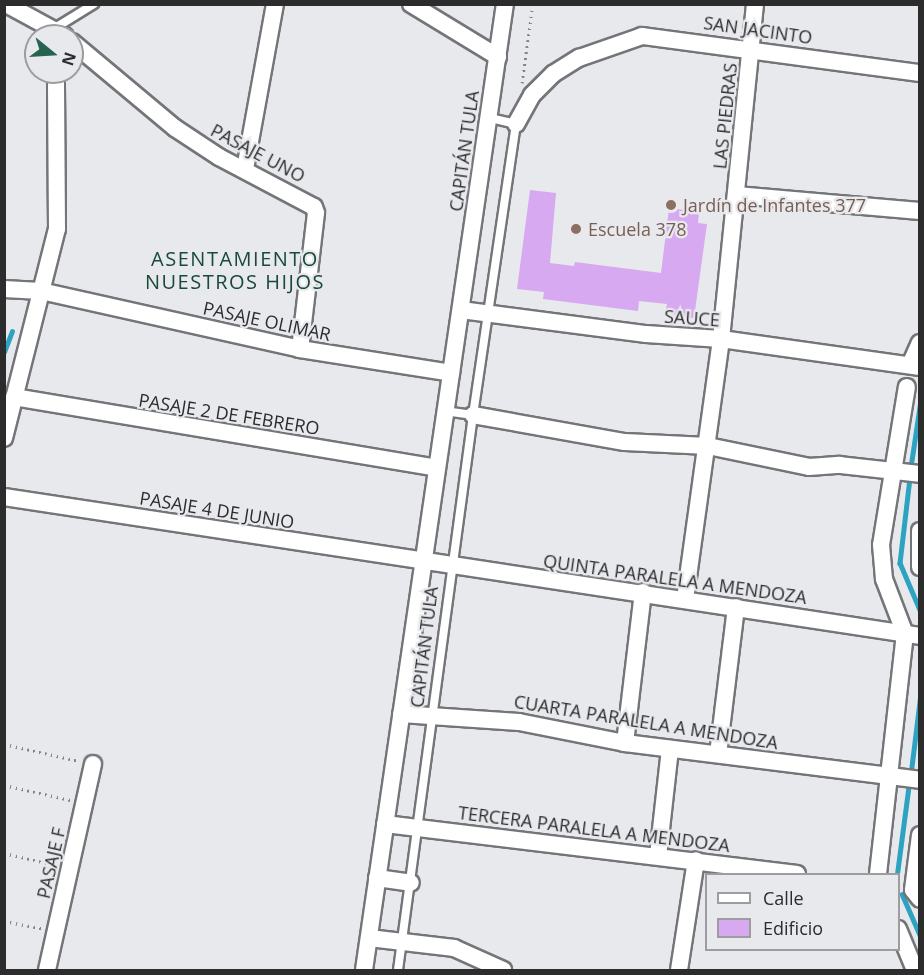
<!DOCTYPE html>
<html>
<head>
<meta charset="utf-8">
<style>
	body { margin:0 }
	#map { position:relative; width:924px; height:975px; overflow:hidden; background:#e8e9ed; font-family:"Open Sans",sans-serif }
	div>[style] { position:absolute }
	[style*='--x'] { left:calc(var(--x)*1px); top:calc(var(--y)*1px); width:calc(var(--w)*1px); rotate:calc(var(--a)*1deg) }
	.stream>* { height:4.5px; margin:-2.25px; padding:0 2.25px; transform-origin:2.25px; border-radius:2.25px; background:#2da2c1 }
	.building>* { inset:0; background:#d7a9f0 }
	.path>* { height:3px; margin-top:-1.5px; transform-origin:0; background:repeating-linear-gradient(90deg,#848587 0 1.5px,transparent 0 6px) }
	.roads { filter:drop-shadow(2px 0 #747579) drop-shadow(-2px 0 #747579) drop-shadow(0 2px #747579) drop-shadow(0 -2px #747579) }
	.lane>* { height:8px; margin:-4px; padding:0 4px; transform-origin:4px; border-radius:4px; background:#fff }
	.street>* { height:16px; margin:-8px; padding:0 8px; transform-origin:8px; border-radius:8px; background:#fff }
	.dots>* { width:16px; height:16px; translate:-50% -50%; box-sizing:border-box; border:3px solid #e8e9ed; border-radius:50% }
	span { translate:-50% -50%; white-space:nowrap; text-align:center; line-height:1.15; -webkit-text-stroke:4.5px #e8e9ed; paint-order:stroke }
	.street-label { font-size:18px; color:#2c2c2d }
	.education-label { font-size:18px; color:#785e54 }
	.left { translate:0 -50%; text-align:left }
	.neighbourhood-label { font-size:20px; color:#184939; letter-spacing:1.5px }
	.frame { position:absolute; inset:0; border:6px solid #2c2c2d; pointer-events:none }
	.legend { position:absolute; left:705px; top:873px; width:195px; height:78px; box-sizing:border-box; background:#e8e9ed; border:2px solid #9d9da0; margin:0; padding:8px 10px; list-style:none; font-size:18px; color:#2c2c2d }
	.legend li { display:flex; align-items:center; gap:12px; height:30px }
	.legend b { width:30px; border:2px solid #9d9da0 }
	.north { position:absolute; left:24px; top:24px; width:60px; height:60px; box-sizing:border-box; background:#e8e9ed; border:2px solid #9d9da0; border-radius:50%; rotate:108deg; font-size:16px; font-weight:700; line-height:24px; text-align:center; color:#2c2c2d }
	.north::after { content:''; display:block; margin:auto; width:21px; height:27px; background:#276450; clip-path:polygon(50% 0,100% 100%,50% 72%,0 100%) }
</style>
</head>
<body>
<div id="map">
	<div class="stream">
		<div style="--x:4;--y:352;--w:22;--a:-69"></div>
		<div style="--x:911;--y:464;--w:61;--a:-81.5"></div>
		<div style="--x:910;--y:478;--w:86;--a:96.7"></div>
		<div style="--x:900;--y:563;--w:51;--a:66.9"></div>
		<div style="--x:911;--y:771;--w:74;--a:-83"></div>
		<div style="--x:897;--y:874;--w:92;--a:-82.5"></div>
		<div style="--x:902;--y:894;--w:45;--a:66.3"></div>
	</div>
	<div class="building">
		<div style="clip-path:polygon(530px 190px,556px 193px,550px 263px,574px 266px,575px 262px,661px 273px,669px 208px,699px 212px,698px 223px,707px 224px,694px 318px,665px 314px,667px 304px,639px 301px,638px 311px,543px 299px,544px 292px,517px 289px)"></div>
	</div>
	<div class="path">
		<div style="--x:522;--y:83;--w:80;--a:-82.1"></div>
		<div style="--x:4;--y:744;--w:77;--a:12.8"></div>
		<div style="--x:4;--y:785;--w:68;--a:12.8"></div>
		<div style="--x:4;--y:853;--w:52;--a:13.2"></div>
		<div style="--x:4;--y:921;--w:38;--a:11"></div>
	</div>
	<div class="roads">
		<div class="lane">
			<div style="--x:55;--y:28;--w:46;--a:-31.6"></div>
			<div style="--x:473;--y:415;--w:294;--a:-81.6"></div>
			<div style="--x:516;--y:124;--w:28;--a:-167"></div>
			<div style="--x:398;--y:970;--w:560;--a:-82.3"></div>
			<div style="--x:473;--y:415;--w:27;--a:-172"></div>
		</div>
		<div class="street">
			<div style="--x:6;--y:4;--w:67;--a:28.5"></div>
			<div style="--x:411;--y:4;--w:102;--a:31.3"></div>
			<div style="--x:72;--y:42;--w:134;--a:39.9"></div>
			<div style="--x:175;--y:128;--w:53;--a:33.4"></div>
			<div style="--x:219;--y:157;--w:107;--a:27.8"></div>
			<div style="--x:314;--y:207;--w:6;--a:72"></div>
			<div style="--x:316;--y:213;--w:137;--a:96.7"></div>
			<div style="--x:516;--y:124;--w:33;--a:-61"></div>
			<div style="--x:532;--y:95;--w:30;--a:-45"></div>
			<div style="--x:553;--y:74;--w:31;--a:-32"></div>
			<div style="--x:579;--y:58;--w:67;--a:-19.2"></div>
			<div style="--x:642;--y:36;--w:280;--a:7.6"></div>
			<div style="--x:245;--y:169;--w:168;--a:-79.7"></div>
			<div style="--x:736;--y:195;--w:185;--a:5"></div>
			<div style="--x:4;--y:289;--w:37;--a:3"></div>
			<div style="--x:41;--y:291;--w:265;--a:12.6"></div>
			<div style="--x:300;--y:349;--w:153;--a:9"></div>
			<div style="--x:461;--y:310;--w:187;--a:7.4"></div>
			<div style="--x:646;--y:334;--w:75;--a:3.8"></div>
			<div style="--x:721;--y:339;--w:201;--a:8"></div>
			<div style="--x:910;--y:365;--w:24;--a:-66"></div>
			<div style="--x:14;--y:397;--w:429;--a:9.5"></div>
			<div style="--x:473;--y:415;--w:154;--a:10.1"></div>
			<div style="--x:625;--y:442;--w:83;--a:2.8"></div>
			<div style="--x:708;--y:446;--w:103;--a:11.7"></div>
			<div style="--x:809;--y:467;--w:31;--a:-4"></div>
			<div style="--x:840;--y:465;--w:81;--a:6.4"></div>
			<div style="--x:4;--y:438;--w:216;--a:-75.8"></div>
			<div style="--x:57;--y:229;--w:157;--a:-90.4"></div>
			<div style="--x:4;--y:497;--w:926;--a:8.63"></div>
			<div style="--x:920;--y:531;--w:36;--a:90"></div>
			<div style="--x:685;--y:599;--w:262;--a:-82.1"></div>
			<div style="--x:721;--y:339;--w:337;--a:-84.2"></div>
			<div style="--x:401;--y:714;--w:118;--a:3.9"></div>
			<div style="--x:519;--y:722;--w:108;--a:11.2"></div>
			<div style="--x:625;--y:743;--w:297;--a:7.1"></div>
			<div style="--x:625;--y:743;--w:152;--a:-83.2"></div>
			<div style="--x:718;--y:754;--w:148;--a:-83"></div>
			<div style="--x:385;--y:824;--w:415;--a:6.9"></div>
			<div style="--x:920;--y:835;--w:55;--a:97.3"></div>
			<div style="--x:913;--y:890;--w:11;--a:52"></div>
			<div style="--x:658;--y:856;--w:108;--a:-83.6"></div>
			<div style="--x:878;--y:874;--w:242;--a:-83.6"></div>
			<div style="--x:905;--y:634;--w:59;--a:-110.9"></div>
			<div style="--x:884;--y:579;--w:34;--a:-95"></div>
			<div style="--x:881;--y:545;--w:160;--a:-80.7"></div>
			<div style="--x:377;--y:878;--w:34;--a:8"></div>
			<div style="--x:898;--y:929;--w:44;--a:67.5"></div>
			<div style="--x:369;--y:938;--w:86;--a:6.7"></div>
			<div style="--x:454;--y:948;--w:54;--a:24.2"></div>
			<div style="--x:47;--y:970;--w:211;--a:-77.4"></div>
			<div style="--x:364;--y:970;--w:976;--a:-81.7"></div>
			<div style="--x:679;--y:970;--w:111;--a:-81.2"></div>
		</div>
	</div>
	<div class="dots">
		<div style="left:671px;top:205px;background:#8d6e63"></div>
		<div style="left:576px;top:229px;background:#8d6e63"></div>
	</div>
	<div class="street-label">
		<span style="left:758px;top:30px;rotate:8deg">SAN JACINTO</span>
		<span style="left:725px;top:116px;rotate:-84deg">LAS PIEDRAS</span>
		<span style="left:464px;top:151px;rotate:-82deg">CAPITÁN TULA</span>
		<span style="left:258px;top:153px;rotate:28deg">PASAJE UNO</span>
		<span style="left:692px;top:318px;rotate:4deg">SAUCE</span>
		<span style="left:267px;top:321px;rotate:12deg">PASAJE OLIMAR</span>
		<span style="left:229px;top:414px;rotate:9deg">PASAJE 2 DE FEBRERO</span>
		<span style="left:217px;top:510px;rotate:9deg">PASAJE 4 DE JUNIO</span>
		<span style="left:675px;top:579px;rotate:8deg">QUINTA PARALELA A MENDOZA</span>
		<span style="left:424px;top:647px;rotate:-83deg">CAPITÁN TULA</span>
		<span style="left:646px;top:722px;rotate:9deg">CUARTA PARALELA A MENDOZA</span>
		<span style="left:594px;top:829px;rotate:7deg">TERCERA PARALELA A MENDOZA</span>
		<span style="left:51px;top:863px;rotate:-77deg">PASAJE F</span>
	</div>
	<div class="education-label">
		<span class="left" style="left:683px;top:205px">Jardín de Infantes 377</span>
		<span class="left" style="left:588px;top:229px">Escuela 378</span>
	</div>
	<div class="neighbourhood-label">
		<span style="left:235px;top:270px">ASENTAMIENTO<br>NUESTROS HIJOS</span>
	</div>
	<div class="frame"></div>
	<ul class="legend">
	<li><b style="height:8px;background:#fff"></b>Calle</li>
	<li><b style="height:16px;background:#d7a9f0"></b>Edificio</li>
	</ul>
	<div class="north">N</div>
</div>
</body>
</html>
